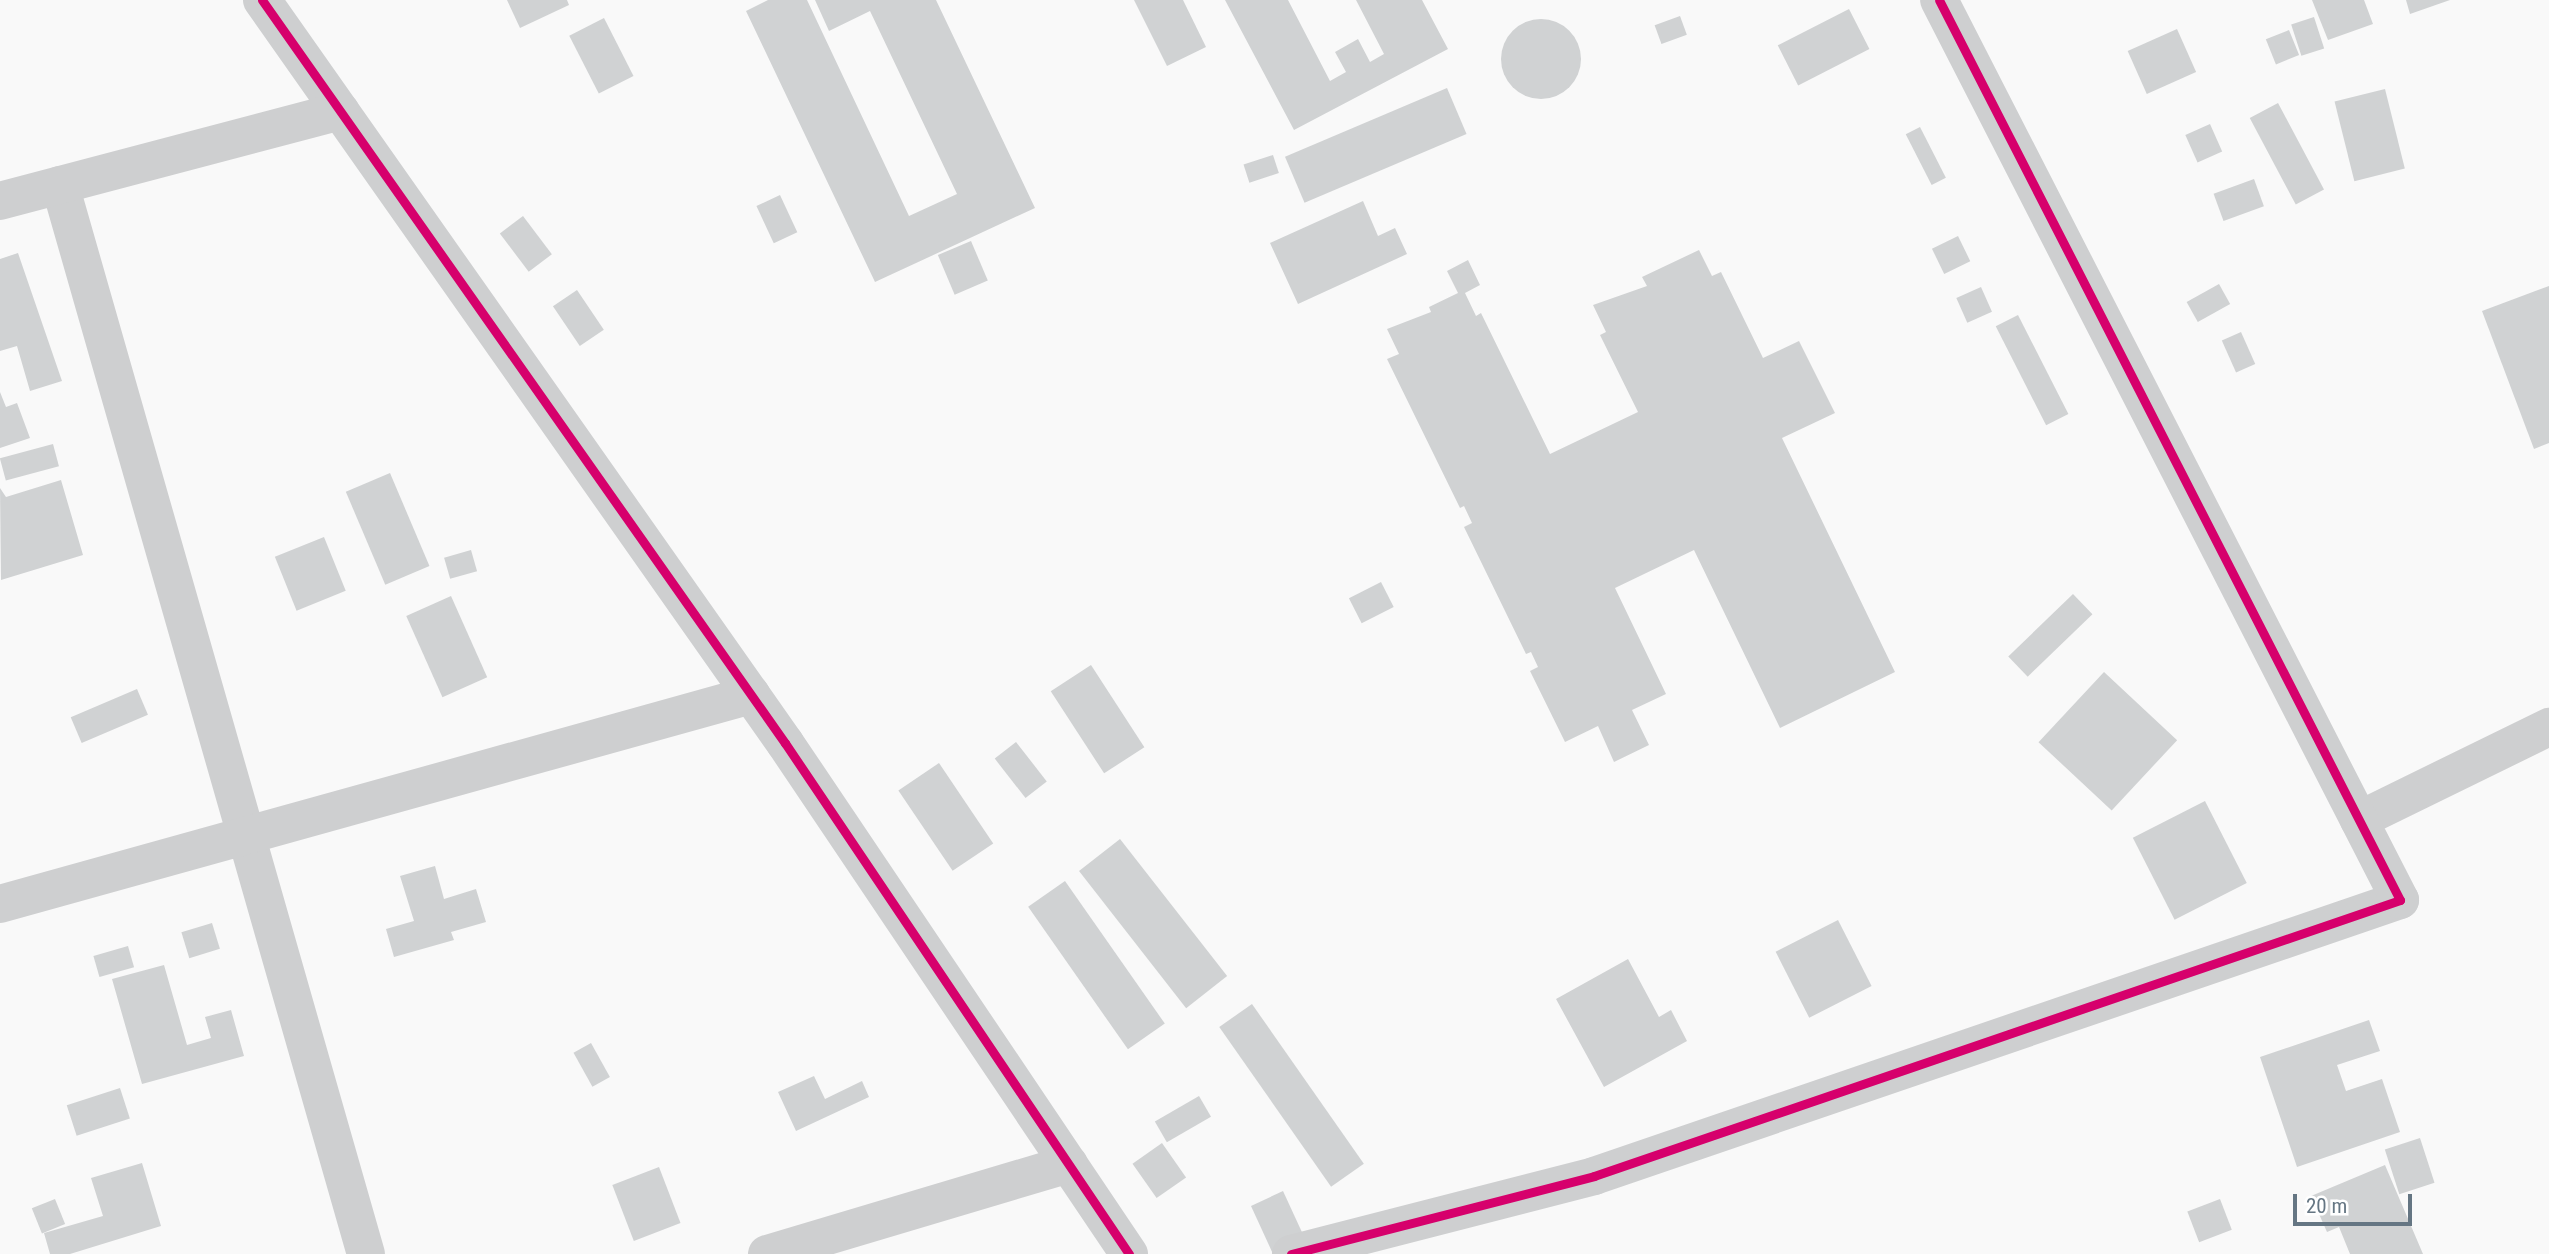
<!DOCTYPE html>
<html>
<head>
<meta charset="utf-8">
<style>
	body { margin:0 }
	#map { position:relative; width:2549px; height:1254px; overflow:hidden; background:#f9f9f9; font-family:"Roboto Condensed",sans-serif }
	div>[style] { position:absolute }
	[style*='--x'] { left:calc(var(--x)*1px); top:calc(var(--y)*1px); width:calc(var(--w)*1px); rotate:calc(var(--a)*1deg) }
	.building>* { inset:0; background:#d0d2d3; transform-origin:0 0 }
	.round { border-radius:50% }
	.minor>* { height:38px; margin:-19px; padding:0 19px; transform-origin:19px; border-radius:19px; background:#cecfd0 }
	.cycleway>* { height:9px; margin:-4.5px; padding:0 4.5px; transform-origin:4.5px; border-radius:4.5px; background:#d6006c }
	span { translate:-50% -50%; white-space:nowrap; text-align:center; line-height:1.15; -webkit-text-stroke:7px #fff; paint-order:stroke }
	.scale { position:absolute; left:2293px; top:1194px; width:119px; height:32px; box-sizing:border-box; border:4px solid #657683; border-top:0; padding-left:9px; font-size:21px; line-height:24px; white-space:nowrap; color:#657683; -webkit-text-stroke:5px #fff; paint-order:stroke }
</style>
</head>
<body>
<div id="map">
	<div class="building">
		<div style="clip-path:polygon(507px 0,567px 0,569px 5px,520px 28px)"></div>
		<div style="clip-path:polygon(768px 0,807px 0,909px 216px,957px 194px,870px 11px,829px 31px,815px 0,936px 0,1035px 208px,875px 282px,746px 11px)"></div>
		<div style="clip-path:polygon(1134px 0,1183px 0,1206px 47px,1167px 66px)"></div>
		<div style="clip-path:polygon(1225px 0,1288px 0,1330px 81px,1346px 72px,1335px 52px,1358px 39px,1370px 62px,1384px 54px,1356px 0,1422px 0,1448px 49px,1294px 130px)"></div>
		<div style="clip-path:polygon(2312px 0,2364px 0,2373px 24px,2328px 40px)"></div>
		<div style="clip-path:polygon(2406px 0,2450px 0,2410px 14px)"></div>
		<div style="left:1849px;top:9px;width:45px;height:80px;rotate:63deg"></div>
		<div style="left:1680px;top:16px;width:20px;height:27px;rotate:70deg"></div>
		<div style="left:2314px;top:17px;width:33px;height:24px;rotate:72deg"></div>
		<div style="left:604px;top:18px;width:65px;height:39px;rotate:63deg"></div>
		<div class="round" style="left:1501px;top:19px;width:80px;height:80px"></div>
		<div style="left:2177px;top:29px;width:47px;height:54px;rotate:66deg"></div>
		<div style="left:2289px;top:30px;width:27px;height:25px;rotate:68deg"></div>
		<div style="left:1447px;top:88px;width:50px;height:176px;rotate:67deg"></div>
		<div style="left:2385px;top:89px;width:82px;height:52px;rotate:76deg"></div>
		<div style="left:2278px;top:103px;width:98px;height:32px;rotate:62deg"></div>
		<div style="left:2210px;top:124px;width:30px;height:27px;rotate:66deg"></div>
		<div style="left:1920px;top:127px;width:57px;height:16px;rotate:63deg"></div>
		<div style="left:1273px;top:155px;width:19px;height:31px;rotate:72deg"></div>
		<div style="left:2254px;top:179px;width:29px;height:43px;rotate:70deg"></div>
		<div style="left:780px;top:195px;width:41px;height:26px;rotate:65deg"></div>
		<div style="clip-path:polygon(1363px 201px,1378px 236px,1395px 228px,1407px 254px,1298px 304px,1270px 243px)"></div>
		<div style="left:523px;top:216px;width:48px;height:29px;rotate:53deg"></div>
		<div style="left:1958px;top:236px;width:28px;height:29px;rotate:64deg"></div>
		<div style="left:971px;top:241px;width:43px;height:36px;rotate:67deg"></div>
		<div style="clip-path:polygon(1699px 250px,1712px 276px,1721px 272px,1763px 358px,1799px 341px,1835px 413px,1782px 438px,1895px 672px,1780px 728px,1694px 550px,1615px 588px,1666px 694px,1632px 710px,1649px 745px,1614px 762px,1598px 726px,1565px 742px,1530px 671px,1538px 667px,1531px 652px,1526px 654px,1464px 527px,1472px 523px,1464px 506px,1460px 508px,1387px 359px,1399px 354px,1387px 329px,1431px 312px,1429px 307px,1458px 293px,1447px 271px,1468px 260px,1480px 285px,1465px 293px,1476px 316px,1481px 313px,1550px 454px,1638px 412px,1600px 335px,1606px 332px,1593px 305px,1647px 286px,1642px 277px)"></div>
		<div style="clip-path:polygon(18px 253px,62px 381px,30px 391px,17px 346px,0 351px,0 259px)"></div>
		<div style="left:2219px;top:284px;width:23px;height:37px;rotate:61deg"></div>
		<div style="clip-path:polygon(2549px 286px,2549px 443px,2534px 449px,2482px 311px)"></div>
		<div style="left:1981px;top:287px;width:27px;height:27px;rotate:66deg"></div>
		<div style="left:577px;top:290px;width:48px;height:29px;rotate:56deg"></div>
		<div style="left:2018px;top:315px;width:111px;height:25px;rotate:63deg"></div>
		<div style="left:2241px;top:332px;width:35px;height:21px;rotate:66deg"></div>
		<div style="clip-path:polygon(0 392px,6px 407px,17px 403px,30px 438px,0 448px)"></div>
		<div style="left:53px;top:444px;width:23px;height:55px;rotate:75deg"></div>
		<div style="left:390px;top:473px;width:101px;height:48px;rotate:67deg"></div>
		<div style="clip-path:polygon(61px 480px,83px 555px,1px 580px,0 488px,6px 497px)"></div>
		<div style="left:324px;top:537px;width:58px;height:53px;rotate:68deg"></div>
		<div style="left:471px;top:550px;width:22px;height:28px;rotate:74deg"></div>
		<div style="left:1381px;top:582px;width:28px;height:36px;rotate:63deg"></div>
		<div style="left:2073px;top:594px;width:28px;height:90px;rotate:46deg"></div>
		<div style="left:451px;top:596px;width:89px;height:49px;rotate:66deg"></div>
		<div style="left:1091px;top:665px;width:98px;height:48px;rotate:57deg"></div>
		<div style="left:2104px;top:672px;width:100px;height:96px;rotate:43deg"></div>
		<div style="left:137px;top:689px;width:28px;height:72px;rotate:67deg"></div>
		<div style="left:1016px;top:742px;width:50px;height:27px;rotate:52deg"></div>
		<div style="left:939px;top:763px;width:97px;height:49px;rotate:56deg"></div>
		<div style="left:2205px;top:801px;width:92px;height:81px;rotate:63deg"></div>
		<div style="left:1120px;top:839px;width:174px;height:52px;rotate:52deg"></div>
		<div style="clip-path:polygon(435px 866px,444px 899px,476px 889px,486px 922px,451px 932px,454px 940px,394px 957px,386px 929px,414px 921px,400px 876px)"></div>
		<div style="left:1065px;top:881px;width:174px;height:45px;rotate:55deg"></div>
		<div style="left:1838px;top:920px;width:74px;height:70px;rotate:63deg"></div>
		<div style="left:212px;top:923px;width:27px;height:32px;rotate:73deg"></div>
		<div style="left:128px;top:946px;width:22px;height:36px;rotate:74deg"></div>
		<div style="clip-path:polygon(1628px 959px,1659px 1017px,1671px 1010px,1687px 1041px,1604px 1087px,1556px 999px)"></div>
		<div style="clip-path:polygon(164px 965px,187px 1045px,211px 1038px,205px 1017px,231px 1010px,244px 1056px,142px 1084px,112px 979px)"></div>
		<div style="left:1252px;top:1004px;width:195px;height:40px;rotate:55deg"></div>
		<div style="clip-path:polygon(2369px 1020px,2380px 1051px,2337px 1065px,2346px 1091px,2382px 1079px,2400px 1132px,2297px 1167px,2260px 1057px)"></div>
		<div style="left:591px;top:1043px;width:39px;height:20px;rotate:61deg"></div>
		<div style="clip-path:polygon(814px 1076px,825px 1099px,862px 1081px,869px 1097px,796px 1131px,778px 1092px)"></div>
		<div style="left:120px;top:1088px;width:32px;height:56px;rotate:72deg"></div>
		<div style="left:1199px;top:1096px;width:24px;height:51px;rotate:60deg"></div>
		<div style="left:2420px;top:1138px;width:47px;height:37px;rotate:72deg"></div>
		<div style="left:1162px;top:1143px;width:42px;height:36px;rotate:55deg"></div>
		<div style="clip-path:polygon(142px 1163px,161px 1226px,70px 1254px,50px 1254px,44px 1233px,103px 1216px,91px 1178px)"></div>
		<div style="clip-path:polygon(2385px 1165px,2423px 1254px,2350px 1254px,2339px 1227px,2327px 1232px,2311px 1196px)"></div>
		<div style="left:659px;top:1167px;width:60px;height:50px;rotate:69deg"></div>
		<div style="clip-path:polygon(1283px 1191px,1312px 1254px,1273px 1254px,1251px 1206px)"></div>
		<div style="left:55px;top:1199px;width:27px;height:25px;rotate:68deg"></div>
		<div style="left:2220px;top:1199px;width:33px;height:35px;rotate:69deg"></div>
	</div>
	<div class="minor">
		<div style="--x:262;--y:0;--w:909;--a:54.86"></div>
		<div style="--x:785;--y:743;--w:616;--a:56.05"></div>
		<div style="--x:60;--y:185;--w:1112;--a:74.03"></div>
		<div style="--x:0;--y:201;--w:352;--a:-14.8"></div>
		<div style="--x:2359;--y:820;--w:212;--a:-26.1"></div>
		<div style="--x:0;--y:904;--w:780;--a:-15.55"></div>
		<div style="--x:767;--y:1254;--w:315;--a:-16.6"></div>
		<div style="--x:1291;--y:1254;--w:313;--a:-14.4"></div>
		<div style="--x:1594;--y:1176;--w:852;--a:-18.9"></div>
		<div style="--x:2400;--y:900;--w:1011;--a:-117.12"></div>
	</div>
	<div class="cycleway">
		<div style="--x:262;--y:0;--w:909;--a:54.86"></div>
		<div style="--x:785;--y:743;--w:616;--a:56.05"></div>
		<div style="--x:1291;--y:1254;--w:313;--a:-14.4"></div>
		<div style="--x:1594;--y:1176;--w:852;--a:-18.9"></div>
		<div style="--x:2400;--y:900;--w:1011;--a:-117.12"></div>
	</div>
	<div class="scale">20 m</div>
</div>
</body>
</html>
